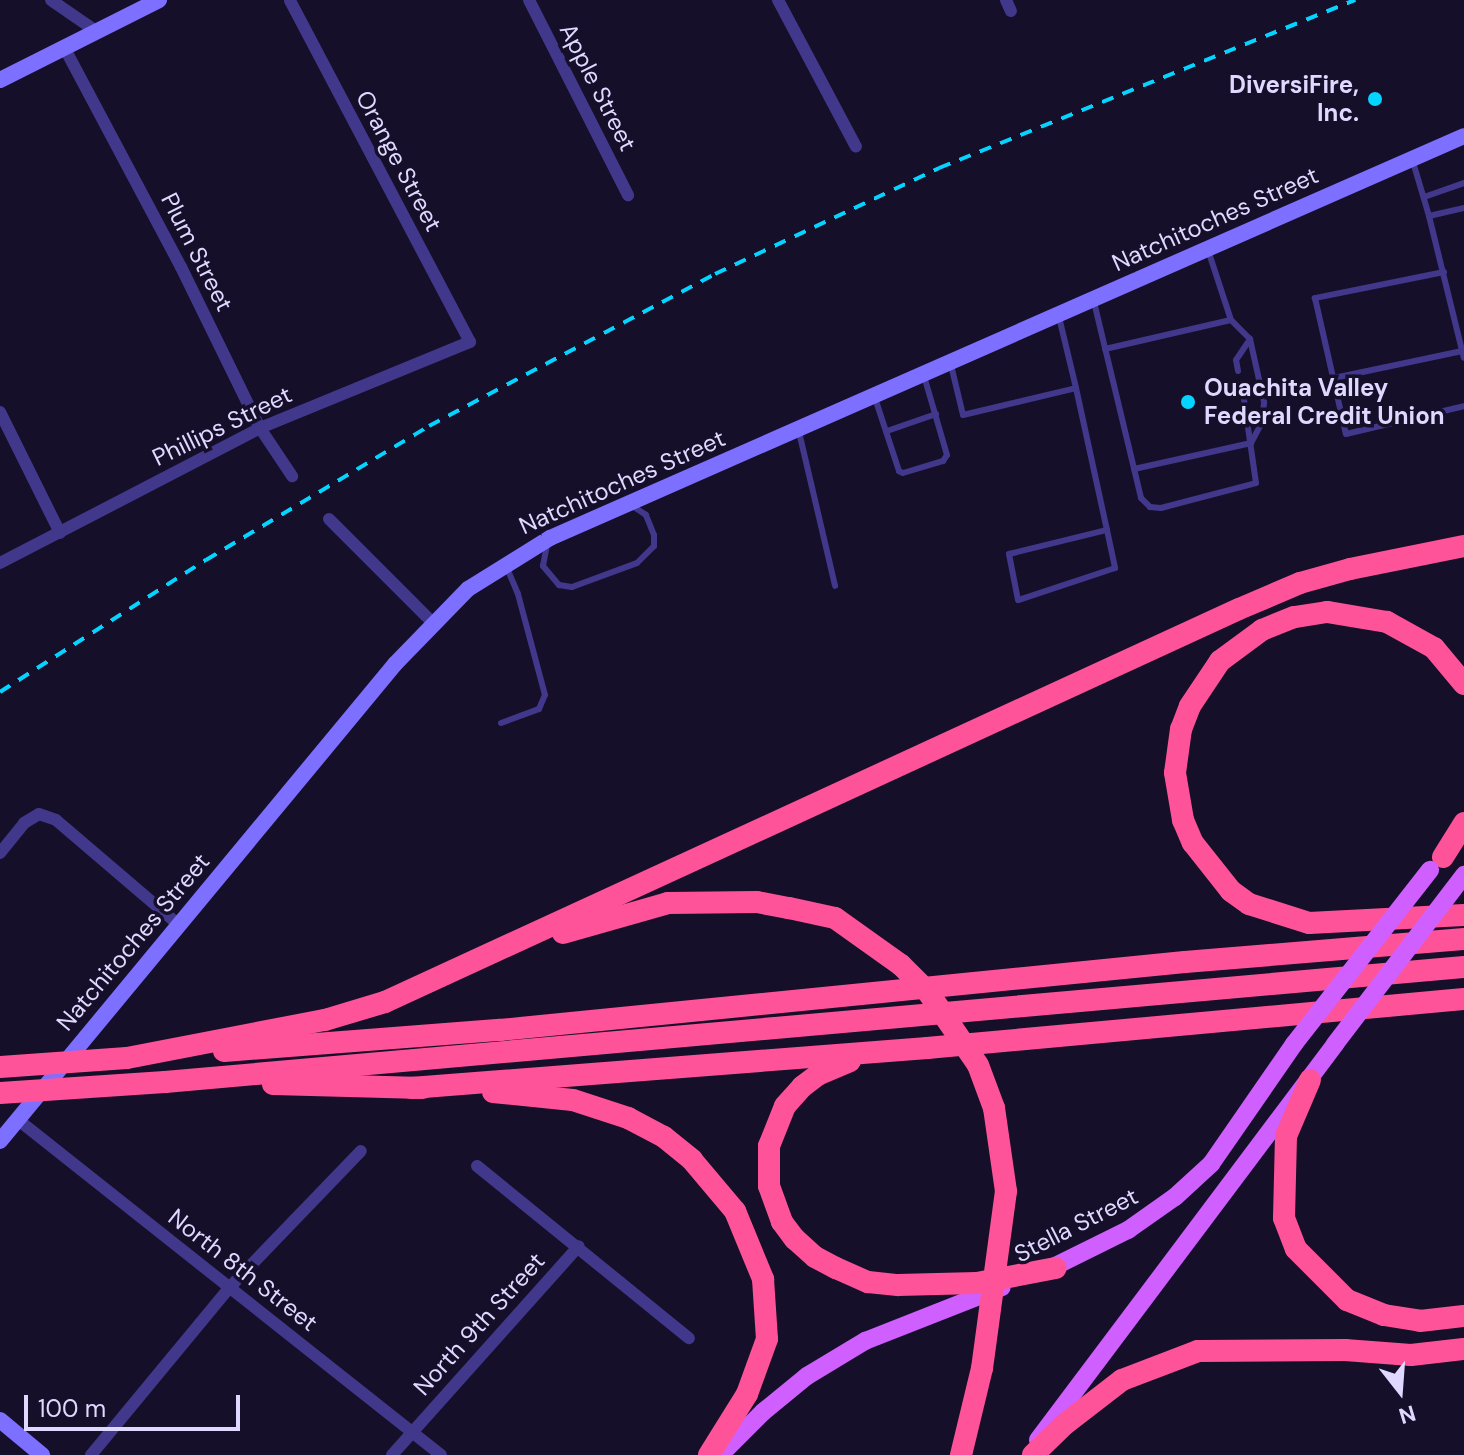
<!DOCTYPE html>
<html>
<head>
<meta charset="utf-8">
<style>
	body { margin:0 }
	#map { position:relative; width:1464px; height:1455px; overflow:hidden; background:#160f2a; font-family:"DM Sans",sans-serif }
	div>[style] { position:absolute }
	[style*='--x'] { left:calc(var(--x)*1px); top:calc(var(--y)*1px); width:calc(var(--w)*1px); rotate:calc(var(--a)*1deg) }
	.lane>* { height:6px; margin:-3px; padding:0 3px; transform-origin:3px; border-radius:3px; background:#41388c }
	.street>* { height:12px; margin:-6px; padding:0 6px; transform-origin:6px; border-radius:6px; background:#41388c }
	.secondary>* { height:16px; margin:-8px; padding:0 8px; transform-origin:8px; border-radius:8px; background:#7d6fff }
	.primary>* { height:18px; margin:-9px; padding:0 9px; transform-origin:9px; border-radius:9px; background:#cf5fff }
	.highway>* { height:22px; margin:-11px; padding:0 11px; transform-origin:11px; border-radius:11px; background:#ff5399 }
	.rail>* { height:4px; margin-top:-2px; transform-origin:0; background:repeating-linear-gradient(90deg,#04d4ff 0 12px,transparent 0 22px) }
	.primary-bridge>* { height:18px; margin:-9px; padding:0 9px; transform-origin:9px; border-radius:9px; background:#cf5fff }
	.highway-bridge>* { height:22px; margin:-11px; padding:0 11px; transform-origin:11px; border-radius:11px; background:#ff5399 }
	.dots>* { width:22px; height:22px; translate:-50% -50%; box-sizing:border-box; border:4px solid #160f2a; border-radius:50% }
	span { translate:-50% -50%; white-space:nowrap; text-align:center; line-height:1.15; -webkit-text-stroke:7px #160f2a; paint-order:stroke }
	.poi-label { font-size:24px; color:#dfd8ff; font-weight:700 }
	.right { translate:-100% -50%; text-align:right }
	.left { translate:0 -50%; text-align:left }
	.street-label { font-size:24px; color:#dfd8ff }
	.north { position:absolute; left:1360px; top:1351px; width:80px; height:80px; -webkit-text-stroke:6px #160f2a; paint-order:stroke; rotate:163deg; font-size:22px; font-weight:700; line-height:32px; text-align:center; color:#dfd8ff }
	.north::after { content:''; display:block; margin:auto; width:28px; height:36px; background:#dfd8ff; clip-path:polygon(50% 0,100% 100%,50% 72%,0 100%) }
	.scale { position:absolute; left:24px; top:1395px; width:216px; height:36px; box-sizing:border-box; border:4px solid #dfd8ff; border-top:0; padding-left:10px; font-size:24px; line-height:28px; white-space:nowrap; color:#dfd8ff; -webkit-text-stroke:6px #160f2a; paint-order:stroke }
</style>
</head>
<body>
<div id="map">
	<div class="lane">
		<div style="--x:1413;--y:162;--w:56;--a:73.5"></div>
		<div style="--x:1429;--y:216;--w:36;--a:-13"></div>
		<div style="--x:1424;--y:197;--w:42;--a:-19.3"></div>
		<div style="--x:1429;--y:216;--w:146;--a:76.2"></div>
		<div style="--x:1444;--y:272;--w:132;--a:168.6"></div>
		<div style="--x:1315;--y:298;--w:139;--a:77.2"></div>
		<div style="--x:1346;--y:434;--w:121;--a:-13.3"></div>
		<div style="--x:1094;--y:302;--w:202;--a:76.5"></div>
		<div style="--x:1141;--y:498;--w:13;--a:45"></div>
		<div style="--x:1150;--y:507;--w:11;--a:5"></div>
		<div style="--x:1161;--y:508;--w:98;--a:-14.7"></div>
		<div style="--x:1256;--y:483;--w:91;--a:-98.2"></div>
		<div style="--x:1059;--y:317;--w:73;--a:76.5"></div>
		<div style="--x:1105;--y:349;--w:129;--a:-13"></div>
		<div style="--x:951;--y:365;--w:51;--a:76.5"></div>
		<div style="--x:963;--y:415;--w:116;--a:-13.4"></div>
		<div style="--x:1076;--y:388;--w:145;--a:77.7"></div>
		<div style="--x:1107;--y:530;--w:39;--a:78"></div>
		<div style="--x:1115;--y:568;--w:102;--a:161.7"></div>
		<div style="--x:1018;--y:600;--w:47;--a:-101.1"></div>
		<div style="--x:1009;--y:554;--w:101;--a:-13.8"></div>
		<div style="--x:1238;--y:371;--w:11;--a:-100"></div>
		<div style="--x:1236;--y:360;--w:25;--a:-56"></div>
		<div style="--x:1334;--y:378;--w:131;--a:-11.9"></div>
		<div style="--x:875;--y:398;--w:77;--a:71.8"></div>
		<div style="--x:899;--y:471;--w:4;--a:27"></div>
		<div style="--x:903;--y:473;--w:42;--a:-16.7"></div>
		<div style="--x:943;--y:461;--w:7;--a:-56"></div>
		<div style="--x:947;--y:455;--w:82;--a:-106.2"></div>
		<div style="--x:887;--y:431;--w:52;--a:-19.1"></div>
		<div style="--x:799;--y:432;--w:158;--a:76.8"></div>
		<div style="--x:1134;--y:469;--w:120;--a:-12.5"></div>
		<div style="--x:1251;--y:443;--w:24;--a:-62"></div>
		<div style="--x:1262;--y:422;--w:20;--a:-84"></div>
		<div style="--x:1264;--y:402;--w:65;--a:-102.5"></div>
		<div style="--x:1250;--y:339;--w:27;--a:-135"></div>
		<div style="--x:1231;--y:320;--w:74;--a:-108.2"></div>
		<div style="--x:547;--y:545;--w:21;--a:101"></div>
		<div style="--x:543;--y:566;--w:25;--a:50"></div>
		<div style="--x:559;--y:585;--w:13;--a:9"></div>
		<div style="--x:572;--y:587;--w:69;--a:-20.3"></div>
		<div style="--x:637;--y:563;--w:24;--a:-45"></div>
		<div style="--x:654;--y:546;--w:11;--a:-90"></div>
		<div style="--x:654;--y:535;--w:22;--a:-112"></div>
		<div style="--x:646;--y:515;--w:18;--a:-146"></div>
		<div style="--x:501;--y:723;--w:40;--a:-20.2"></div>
		<div style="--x:539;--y:709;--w:15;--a:-67"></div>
		<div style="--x:545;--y:695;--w:105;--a:-105"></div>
		<div style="--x:518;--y:594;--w:25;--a:-113"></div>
		<div style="--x:508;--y:571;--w:6;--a:-162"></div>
	</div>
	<div class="street">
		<div style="--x:51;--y:0;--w:55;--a:34.6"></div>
		<div style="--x:529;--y:0;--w:219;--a:63.1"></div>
		<div style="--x:778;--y:0;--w:166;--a:62"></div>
		<div style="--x:1006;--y:0;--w:12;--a:66"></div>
		<div style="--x:64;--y:47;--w:249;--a:62"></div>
		<div style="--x:181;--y:267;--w:179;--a:63.9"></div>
		<div style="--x:260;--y:428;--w:58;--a:56.3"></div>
		<div style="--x:0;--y:412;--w:135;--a:63.6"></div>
		<div style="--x:329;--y:519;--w:147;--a:45"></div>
		<div style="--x:0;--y:563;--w:293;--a:-27.4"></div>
		<div style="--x:260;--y:428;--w:227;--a:-22.3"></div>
		<div style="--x:470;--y:342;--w:386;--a:-117.8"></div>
		<div style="--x:0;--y:853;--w:38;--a:-51"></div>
		<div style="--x:24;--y:823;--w:17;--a:-31"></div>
		<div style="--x:39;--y:814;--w:18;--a:19"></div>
		<div style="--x:56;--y:820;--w:162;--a:40.5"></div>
		<div style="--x:17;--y:1119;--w:541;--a:38.4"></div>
		<div style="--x:477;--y:1166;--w:273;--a:39.1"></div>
		<div style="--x:91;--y:1455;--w:217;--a:-50.4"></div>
		<div style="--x:229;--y:1288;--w:190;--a:-46.1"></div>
		<div style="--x:392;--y:1455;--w:280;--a:-48.2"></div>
	</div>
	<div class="secondary">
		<div style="--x:0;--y:80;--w:178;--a:-26.7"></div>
		<div style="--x:0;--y:1141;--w:619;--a:-50.37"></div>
		<div style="--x:395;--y:664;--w:105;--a:-45.8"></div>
		<div style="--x:468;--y:589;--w:97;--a:-31.9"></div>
		<div style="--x:550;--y:538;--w:998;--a:-23.74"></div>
		<div style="--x:0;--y:1420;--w:55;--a:39.8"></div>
	</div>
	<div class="primary">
		<div style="--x:1045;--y:1271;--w:93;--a:-26.3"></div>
		<div style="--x:1128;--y:1230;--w:57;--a:-35.1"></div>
		<div style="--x:1175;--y:1197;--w:49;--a:-42.5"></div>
		<div style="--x:1211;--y:1164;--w:146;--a:-55.3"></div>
		<div style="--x:1038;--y:1440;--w:495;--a:-53.1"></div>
		<div style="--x:720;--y:1455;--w:61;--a:-45"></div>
		<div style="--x:763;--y:1412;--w:57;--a:-39.3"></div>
		<div style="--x:807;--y:1376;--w:68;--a:-31.1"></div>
		<div style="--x:865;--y:1341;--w:147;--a:-21.5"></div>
	</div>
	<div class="highway">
		<div style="--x:1464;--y:684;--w:47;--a:-129.8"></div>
		<div style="--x:1434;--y:648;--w:54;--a:-151"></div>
		<div style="--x:1387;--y:622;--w:61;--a:-170.5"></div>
		<div style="--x:1327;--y:612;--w:33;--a:171"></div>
		<div style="--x:1294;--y:617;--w:35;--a:158"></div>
		<div style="--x:1262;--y:630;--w:52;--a:143.6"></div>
		<div style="--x:1220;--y:661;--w:54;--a:123.7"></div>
		<div style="--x:1190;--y:706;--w:25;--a:111"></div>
		<div style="--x:1181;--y:729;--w:44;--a:97.8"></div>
		<div style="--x:1175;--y:773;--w:48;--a:80.3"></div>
		<div style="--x:1183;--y:820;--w:25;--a:67"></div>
		<div style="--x:1193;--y:843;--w:61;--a:51.6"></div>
		<div style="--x:1231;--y:891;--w:22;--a:36"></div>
		<div style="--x:1249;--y:904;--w:63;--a:17.6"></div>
		<div style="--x:1309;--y:923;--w:155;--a:-3"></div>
		<div style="--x:1443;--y:857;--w:40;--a:-58"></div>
		<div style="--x:563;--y:933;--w:109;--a:-15.9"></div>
		<div style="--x:668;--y:903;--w:89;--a:-0.6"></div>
		<div style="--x:757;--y:902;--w:33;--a:11"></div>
		<div style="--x:224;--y:1051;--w:277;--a:-4.4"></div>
		<div style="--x:500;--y:1030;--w:688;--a:-5.67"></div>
		<div style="--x:1185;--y:962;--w:280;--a:-4.7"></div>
		<div style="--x:127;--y:1058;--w:202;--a:-10.9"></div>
		<div style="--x:325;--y:1020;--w:63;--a:-16.7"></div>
		<div style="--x:385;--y:1002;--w:940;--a:-24.71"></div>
		<div style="--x:1239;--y:609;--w:66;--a:-23.1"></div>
		<div style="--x:1300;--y:583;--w:52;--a:-15.6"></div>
		<div style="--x:1350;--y:569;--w:116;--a:-11.4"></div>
		<div style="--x:850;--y:1061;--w:34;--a:157"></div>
		<div style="--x:819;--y:1074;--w:21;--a:143"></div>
		<div style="--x:802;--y:1087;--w:25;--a:132"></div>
		<div style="--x:785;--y:1106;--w:43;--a:111.8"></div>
		<div style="--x:769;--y:1146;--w:40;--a:90"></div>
		<div style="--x:769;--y:1186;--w:38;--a:70"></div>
		<div style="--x:782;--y:1222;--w:21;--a:53"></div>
		<div style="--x:795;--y:1239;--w:27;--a:42"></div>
		<div style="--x:815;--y:1257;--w:24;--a:28"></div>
		<div style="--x:836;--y:1268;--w:35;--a:24"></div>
		<div style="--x:868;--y:1282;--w:30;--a:6"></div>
		<div style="--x:898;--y:1285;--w:79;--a:-1.5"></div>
		<div style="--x:977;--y:1283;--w:80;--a:-10.8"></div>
		<div style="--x:1310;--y:1080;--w:61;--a:113.2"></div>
		<div style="--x:1286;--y:1136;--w:82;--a:91.4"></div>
		<div style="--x:1284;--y:1218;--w:33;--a:69"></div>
		<div style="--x:1296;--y:1249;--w:72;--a:45"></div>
		<div style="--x:1347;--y:1300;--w:40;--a:22"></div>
		<div style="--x:1384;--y:1315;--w:36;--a:9"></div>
		<div style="--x:1420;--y:1321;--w:44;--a:-6.5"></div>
		<div style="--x:165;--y:1082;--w:1304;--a:-5.06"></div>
		<div style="--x:273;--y:1084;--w:150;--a:1.5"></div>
		<div style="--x:411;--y:1088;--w:518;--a:-4.43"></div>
		<div style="--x:927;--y:1048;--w:539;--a:-5.21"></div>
		<div style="--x:493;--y:1092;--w:80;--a:5.7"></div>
		<div style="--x:573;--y:1100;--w:58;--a:18.1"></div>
		<div style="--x:628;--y:1118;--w:41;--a:27.8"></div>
		<div style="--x:664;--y:1137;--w:36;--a:39"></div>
		<div style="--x:692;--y:1160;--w:67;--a:49.9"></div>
		<div style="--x:735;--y:1211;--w:74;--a:67.6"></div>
		<div style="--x:763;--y:1279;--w:60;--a:86.2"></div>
		<div style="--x:767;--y:1339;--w:59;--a:110"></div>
		<div style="--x:747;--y:1394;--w:72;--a:121.9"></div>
		<div style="--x:961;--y:1455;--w:89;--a:-76.4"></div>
		<div style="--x:1033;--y:1455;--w:45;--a:-44.1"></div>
		<div style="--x:1065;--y:1424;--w:72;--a:-37.7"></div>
		<div style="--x:1122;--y:1380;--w:81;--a:-20.9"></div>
		<div style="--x:1198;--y:1351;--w:147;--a:-0.4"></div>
		<div style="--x:1345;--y:1350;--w:66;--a:4.3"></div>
		<div style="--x:1411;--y:1355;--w:53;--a:-6.5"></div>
	</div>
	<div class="rail">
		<div style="--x:0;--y:692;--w:245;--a:-32.7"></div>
		<div style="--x:206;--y:560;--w:260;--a:-31"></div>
		<div style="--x:429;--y:426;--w:324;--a:-28"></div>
		<div style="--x:715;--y:274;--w:248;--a:-25.3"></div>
		<div style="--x:939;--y:168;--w:449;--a:-22"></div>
	</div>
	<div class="primary-bridge">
		<div style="--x:1294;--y:1044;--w:221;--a:-52"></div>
		<div style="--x:1335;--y:1044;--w:213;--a:-52.6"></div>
	</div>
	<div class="highway-bridge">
		<div style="--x:789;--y:908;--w:47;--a:12.3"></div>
		<div style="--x:835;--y:918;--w:81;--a:35.5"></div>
		<div style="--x:901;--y:965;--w:38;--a:45"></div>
		<div style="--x:928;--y:992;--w:88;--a:55.6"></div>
		<div style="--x:978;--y:1065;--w:46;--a:69.6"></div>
		<div style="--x:994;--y:1108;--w:84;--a:81.8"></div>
		<div style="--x:1006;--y:1191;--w:179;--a:97.7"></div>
		<div style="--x:0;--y:1067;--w:127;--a:-4.1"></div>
		<div style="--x:0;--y:1093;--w:165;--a:-3.8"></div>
	</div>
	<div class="dots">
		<div style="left:1375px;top:99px;background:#04d4ff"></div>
		<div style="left:1188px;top:402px;background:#04d4ff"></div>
	</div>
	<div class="poi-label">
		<span class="right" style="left:1359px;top:99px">DiversiFire,<br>Inc.</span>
		<span class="left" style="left:1204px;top:402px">Ouachita Valley<br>Federal Credit Union</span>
	</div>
	<div class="street-label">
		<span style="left:598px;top:87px;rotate:63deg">Apple Street</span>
		<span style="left:399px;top:161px;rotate:62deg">Orange Street</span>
		<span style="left:1215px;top:219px;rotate:-24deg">Natchitoches Street</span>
		<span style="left:197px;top:252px;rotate:63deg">Plum Street</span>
		<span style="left:222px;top:426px;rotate:-26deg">Phillips Street</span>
		<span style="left:622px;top:482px;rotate:-24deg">Natchitoches Street</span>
		<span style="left:133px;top:942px;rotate:-50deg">Natchitoches Street</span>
		<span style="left:1076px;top:1225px;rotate:-27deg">Stella Street</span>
		<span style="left:243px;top:1270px;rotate:38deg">North 8th Street</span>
		<span style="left:479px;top:1324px;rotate:-48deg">North 9th Street</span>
	</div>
	<div class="north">N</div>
	<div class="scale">100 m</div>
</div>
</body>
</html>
